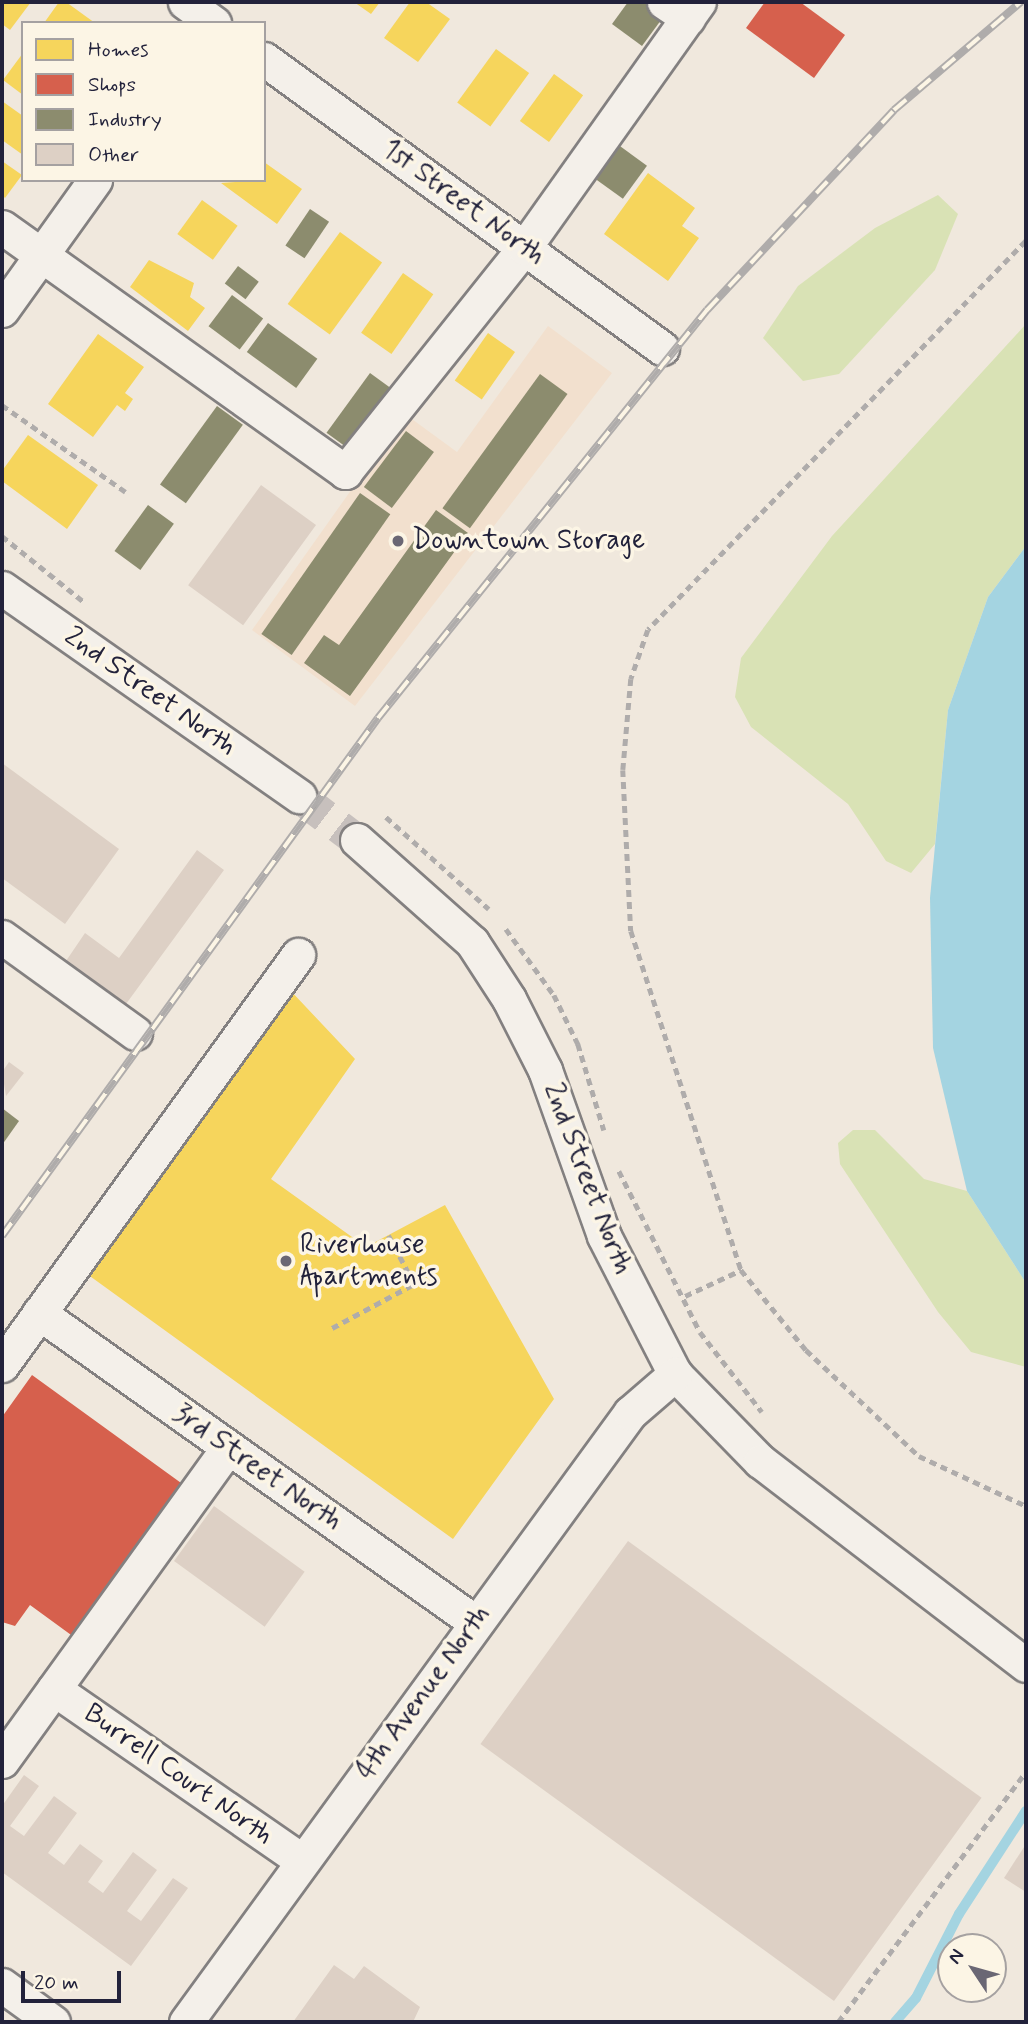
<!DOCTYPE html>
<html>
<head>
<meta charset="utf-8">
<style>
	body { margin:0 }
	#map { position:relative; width:1028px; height:2024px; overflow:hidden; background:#f0e8dd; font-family:Mynerve,sans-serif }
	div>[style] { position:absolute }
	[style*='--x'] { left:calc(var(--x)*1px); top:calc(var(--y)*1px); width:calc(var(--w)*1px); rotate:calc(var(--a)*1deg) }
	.built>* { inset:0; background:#f2e0ce }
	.green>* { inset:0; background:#d9e2b5 }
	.water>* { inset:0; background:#a4d4e1 }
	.homes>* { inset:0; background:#f6d55c; transform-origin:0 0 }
	.shops>* { inset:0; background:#d6604d }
	.industry>* { inset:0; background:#8c8c6e; transform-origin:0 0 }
	.stream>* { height:10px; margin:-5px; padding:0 5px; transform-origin:5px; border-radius:5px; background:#a4d4e1 }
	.building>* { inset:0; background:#ddd0c5; transform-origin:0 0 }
	.minor-tunnel>* { height:33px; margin-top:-16.5px; transform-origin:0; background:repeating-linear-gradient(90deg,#c7c0bd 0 33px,transparent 0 50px) }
	.path>* { height:4.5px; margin-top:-2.25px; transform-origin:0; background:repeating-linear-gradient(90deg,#afacab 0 7px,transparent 0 12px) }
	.roads { filter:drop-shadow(2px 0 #838080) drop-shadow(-2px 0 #838080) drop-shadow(0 2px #838080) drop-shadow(0 -2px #838080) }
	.minor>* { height:33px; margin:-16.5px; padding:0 16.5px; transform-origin:16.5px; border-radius:16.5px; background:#f4f0ea }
	.rail>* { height:8px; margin-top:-4px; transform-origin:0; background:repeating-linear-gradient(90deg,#fcf5e5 0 16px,#afacab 0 32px); box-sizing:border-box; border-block:2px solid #afacab }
	.dots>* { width:19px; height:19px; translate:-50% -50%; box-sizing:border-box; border:4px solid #fcf5e5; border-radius:50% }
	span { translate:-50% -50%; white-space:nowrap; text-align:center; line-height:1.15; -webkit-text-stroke:7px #fcf5e5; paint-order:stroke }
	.street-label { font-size:28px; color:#22223b }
	.poi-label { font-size:28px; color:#22223b }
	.left { translate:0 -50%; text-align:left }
	.frame { position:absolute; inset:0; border:4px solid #22223b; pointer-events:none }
	.legend { position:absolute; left:21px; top:21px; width:245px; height:161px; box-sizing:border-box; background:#fcf5e5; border:2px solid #a5a1a1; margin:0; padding:9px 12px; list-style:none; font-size:21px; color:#22223b }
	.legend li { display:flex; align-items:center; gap:14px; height:35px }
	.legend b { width:35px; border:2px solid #a5a1a1 }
	.north { position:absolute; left:937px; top:1933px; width:70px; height:70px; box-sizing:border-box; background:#fcf5e5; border:2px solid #a5a1a1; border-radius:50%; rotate:306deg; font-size:19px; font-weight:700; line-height:28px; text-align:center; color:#22223b }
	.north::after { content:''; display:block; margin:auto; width:24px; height:32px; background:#6a6774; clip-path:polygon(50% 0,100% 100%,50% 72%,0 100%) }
	.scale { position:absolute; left:21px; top:1971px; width:100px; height:32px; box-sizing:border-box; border:4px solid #22223b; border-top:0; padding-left:9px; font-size:21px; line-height:24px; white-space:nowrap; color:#22223b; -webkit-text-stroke:5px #fcf5e5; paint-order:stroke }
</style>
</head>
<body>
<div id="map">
	<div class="built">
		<div style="clip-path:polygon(548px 326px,612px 373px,355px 706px,252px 630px,405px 414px,457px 452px)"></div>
	</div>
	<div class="green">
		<div style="clip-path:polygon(938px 195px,958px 214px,935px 270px,839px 374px,803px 381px,763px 338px,798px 286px,875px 228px)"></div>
		<div style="clip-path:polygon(1026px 324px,1026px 546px,988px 597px,948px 710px,935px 844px,911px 873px,886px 861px,848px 804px,751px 727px,735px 697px,741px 658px,832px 536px)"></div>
		<div style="clip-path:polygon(853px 1130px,875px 1130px,924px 1179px,967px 1191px,1026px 1283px,1026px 1367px,971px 1352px,938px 1312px,840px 1164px,838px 1143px)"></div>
	</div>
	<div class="water">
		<div style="clip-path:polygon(1026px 546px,1026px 1283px,967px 1191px,933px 1048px,930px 898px,948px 710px,988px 597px)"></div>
	</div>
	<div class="homes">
		<div style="clip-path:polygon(2px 2px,31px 2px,10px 30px,2px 24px)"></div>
		<div style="clip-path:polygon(59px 2px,66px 2px,95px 23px,44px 23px)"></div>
		<div style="clip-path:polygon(354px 2px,380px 2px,371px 14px)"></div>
		<div style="clip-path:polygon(410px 2px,426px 2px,450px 19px,418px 62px,384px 38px)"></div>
		<div style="left:496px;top:49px;width:41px;height:66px;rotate:36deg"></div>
		<div style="clip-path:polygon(23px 53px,23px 95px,3px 80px)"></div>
		<div style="left:554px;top:74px;width:36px;height:58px;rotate:36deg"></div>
		<div style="clip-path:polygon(2px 101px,23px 116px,23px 155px,2px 140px)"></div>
		<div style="clip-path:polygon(2px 161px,22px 175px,5px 198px,2px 195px)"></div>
		<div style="clip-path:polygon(264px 162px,302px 189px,277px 224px,221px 183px,264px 180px)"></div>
		<div style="clip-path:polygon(648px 173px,695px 208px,682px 226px,699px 238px,668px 281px,604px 234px)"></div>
		<div style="left:202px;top:200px;width:44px;height:42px;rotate:36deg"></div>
		<div style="left:340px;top:232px;width:52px;height:89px;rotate:36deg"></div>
		<div style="clip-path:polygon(149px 260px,194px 283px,190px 297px,205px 308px,188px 331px,130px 287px)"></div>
		<div style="left:403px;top:273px;width:37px;height:73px;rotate:35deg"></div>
		<div style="left:488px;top:333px;width:33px;height:58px;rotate:35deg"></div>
		<div style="clip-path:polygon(98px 334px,144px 367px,125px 393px,133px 399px,125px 411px,117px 405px,93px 437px,48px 404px)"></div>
		<div style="clip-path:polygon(28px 435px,98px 485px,67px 529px,2px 481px,2px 471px)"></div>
		<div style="clip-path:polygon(289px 989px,355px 1059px,271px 1179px,366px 1247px,445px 1205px,554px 1399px,453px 1539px,87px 1274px)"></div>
	</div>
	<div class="shops">
		<div style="clip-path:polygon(765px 2px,800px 2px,845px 35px,814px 78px,746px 28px)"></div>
		<div style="clip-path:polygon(32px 1375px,188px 1488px,78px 1640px,30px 1605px,15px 1626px,2px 1622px,2px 1417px)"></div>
	</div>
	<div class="industry">
		<div style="clip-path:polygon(628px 2px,644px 2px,664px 16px,642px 46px,612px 24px)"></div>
		<div style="left:613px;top:141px;width:42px;height:41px;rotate:36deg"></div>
		<div style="left:310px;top:209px;width:23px;height:44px;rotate:34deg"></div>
		<div style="left:238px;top:266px;width:26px;height:22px;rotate:37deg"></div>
		<div style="left:232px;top:295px;width:39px;height:39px;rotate:37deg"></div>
		<div style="left:268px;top:323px;width:61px;height:36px;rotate:36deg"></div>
		<div style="left:370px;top:373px;width:31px;height:74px;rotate:36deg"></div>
		<div style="left:540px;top:374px;width:34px;height:166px;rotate:36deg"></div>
		<div style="left:217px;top:406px;width:32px;height:97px;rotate:36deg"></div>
		<div style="left:406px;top:431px;width:35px;height:70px;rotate:37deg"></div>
		<div style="left:360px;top:493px;width:37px;height:172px;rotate:35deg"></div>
		<div style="left:148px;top:505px;width:32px;height:57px;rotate:36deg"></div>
		<div style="clip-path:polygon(436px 510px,468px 533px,350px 696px,304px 663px,324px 635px,339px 645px)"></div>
		<div style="clip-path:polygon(2px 1108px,19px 1121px,2px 1145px)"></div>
	</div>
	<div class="stream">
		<div style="--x:895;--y:2022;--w:32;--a:-49"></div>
		<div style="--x:916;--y:1998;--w:94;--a:-62.9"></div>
		<div style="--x:959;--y:1914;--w:123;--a:-57"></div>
	</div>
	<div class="building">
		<div style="left:261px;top:485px;width:68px;height:124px;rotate:36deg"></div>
		<div style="clip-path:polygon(2px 763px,119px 849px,65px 924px,2px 878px)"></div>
		<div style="clip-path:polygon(197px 850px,224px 870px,126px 1004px,66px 961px,85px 933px,119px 958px)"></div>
		<div style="clip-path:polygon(9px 1062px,24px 1073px,6px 1096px,2px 1072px)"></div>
		<div style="left:214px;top:1506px;width:112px;height:68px;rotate:36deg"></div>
		<div style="left:628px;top:1541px;width:437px;height:251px;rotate:36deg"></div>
		<div style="clip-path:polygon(24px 1775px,39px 1786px,10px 1826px,24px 1836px,54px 1796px,77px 1813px,48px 1853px,64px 1865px,80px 1844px,103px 1861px,88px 1882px,103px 1893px,133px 1852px,157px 1870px,127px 1911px,141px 1921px,173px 1878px,188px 1888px,131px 1966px,2px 1872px,2px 1806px)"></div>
		<div style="clip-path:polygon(1026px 1844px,1026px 1892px,1004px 1878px)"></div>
		<div style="clip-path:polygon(334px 1965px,354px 1979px,364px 1966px,420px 2007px,413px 2022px,293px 2022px)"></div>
	</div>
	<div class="minor-tunnel">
		<div style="--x:299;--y:796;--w:73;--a:37.2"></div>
	</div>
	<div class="path">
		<div style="--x:1026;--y:241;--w:542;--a:134.18"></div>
		<div style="--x:648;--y:630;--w:52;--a:109.1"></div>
		<div style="--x:631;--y:679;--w:91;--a:95"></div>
		<div style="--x:623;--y:770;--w:161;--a:87.2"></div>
		<div style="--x:631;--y:931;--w:356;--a:72"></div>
		<div style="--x:741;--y:1270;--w:103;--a:50.9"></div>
		<div style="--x:806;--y:1350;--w:155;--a:43.2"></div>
		<div style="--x:919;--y:1456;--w:118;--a:25"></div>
		<div style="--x:2;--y:405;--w:151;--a:35.1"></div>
		<div style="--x:2;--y:536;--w:105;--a:38.8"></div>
		<div style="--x:386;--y:817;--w:138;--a:41.8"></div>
		<div style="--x:506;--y:929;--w:82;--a:54"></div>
		<div style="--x:554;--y:995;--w:55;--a:63.9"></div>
		<div style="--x:578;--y:1044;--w:90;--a:73.2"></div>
		<div style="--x:619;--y:1171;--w:180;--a:63.3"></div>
		<div style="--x:700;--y:1332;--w:101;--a:52.2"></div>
		<div style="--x:685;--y:1296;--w:62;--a:-24.9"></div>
		<div style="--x:332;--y:1328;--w:93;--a:-28.2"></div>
		<div style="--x:414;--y:1284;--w:55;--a:-118"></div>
		<div style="--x:838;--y:2022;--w:313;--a:-53.1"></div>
	</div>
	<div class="roads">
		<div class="minor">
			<div style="--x:185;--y:2;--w:36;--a:36"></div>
			<div style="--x:664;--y:2;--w:29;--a:34"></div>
			<div style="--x:264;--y:59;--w:492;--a:36"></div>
			<div style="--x:2;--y:227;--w:422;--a:35.5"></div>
			<div style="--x:345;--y:472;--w:287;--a:-51.4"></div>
			<div style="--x:524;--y:248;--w:302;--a:-54.6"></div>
			<div style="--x:2;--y:310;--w:160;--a:-54.4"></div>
			<div style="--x:2;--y:588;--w:363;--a:35"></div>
			<div style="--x:357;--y:840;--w:154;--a:41.6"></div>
			<div style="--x:472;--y:942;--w:68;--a:57"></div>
			<div style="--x:509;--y:999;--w:80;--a:63.1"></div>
			<div style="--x:545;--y:1070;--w:176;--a:70.4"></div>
			<div style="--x:604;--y:1236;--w:155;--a:62.8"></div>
			<div style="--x:675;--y:1374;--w:122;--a:45.7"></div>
			<div style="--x:760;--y:1461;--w:335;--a:37.5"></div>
			<div style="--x:2;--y:937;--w:164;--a:35.8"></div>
			<div style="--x:39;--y:1313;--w:534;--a:35.33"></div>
			<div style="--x:2;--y:1365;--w:506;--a:-54.17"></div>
			<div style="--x:54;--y:1689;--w:302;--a:34.7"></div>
			<div style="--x:2;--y:1761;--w:386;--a:-54.2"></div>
			<div style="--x:2;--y:1985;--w:63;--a:36"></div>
			<div style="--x:186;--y:2022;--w:754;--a:-53.91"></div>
			<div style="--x:630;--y:1413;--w:60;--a:-40.9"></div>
		</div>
	</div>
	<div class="rail">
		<div style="--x:2;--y:1236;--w:640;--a:-54.03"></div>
		<div style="--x:378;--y:718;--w:524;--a:-51.12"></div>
		<div style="--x:707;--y:310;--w:274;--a:-46.9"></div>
		<div style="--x:894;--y:110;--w:167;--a:-40.4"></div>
	</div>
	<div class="dots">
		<div style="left:398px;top:541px;background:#6a6774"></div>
		<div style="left:286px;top:1261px;background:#6a6774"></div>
	</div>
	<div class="street-label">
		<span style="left:463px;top:203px;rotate:36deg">1st Street North</span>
		<span style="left:150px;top:692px;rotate:35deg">2nd Street North</span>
		<span style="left:587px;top:1179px;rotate:69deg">2nd Street North</span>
		<span style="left:257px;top:1468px;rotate:35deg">3rd Street North</span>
		<span style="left:424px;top:1693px;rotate:-54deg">4th Avenue North</span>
		<span style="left:178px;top:1775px;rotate:35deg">Burrell Court North</span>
	</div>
	<div class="poi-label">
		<span class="left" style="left:412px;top:541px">Downtown Storage</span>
		<span class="left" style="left:300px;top:1261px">Riverhouse<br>Apartments</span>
	</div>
	<div class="frame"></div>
	<ul class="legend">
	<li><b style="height:19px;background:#f6d55c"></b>Homes</li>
	<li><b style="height:19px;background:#d6604d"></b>Shops</li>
	<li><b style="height:19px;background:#8c8c6e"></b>Industry</li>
	<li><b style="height:19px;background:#ddd0c5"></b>Other</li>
	</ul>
	<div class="north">N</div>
	<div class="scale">20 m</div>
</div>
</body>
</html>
